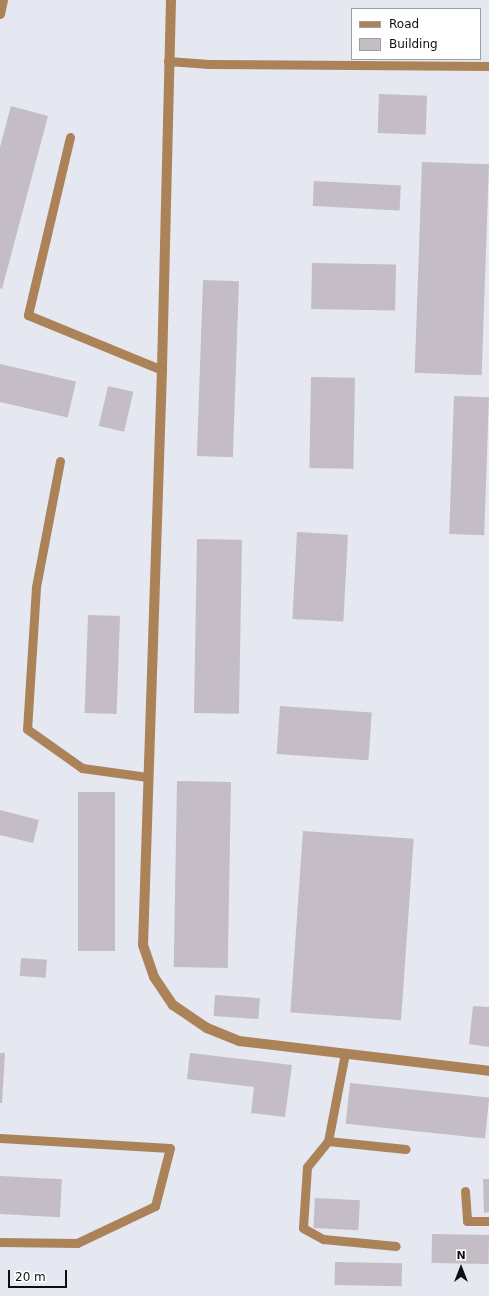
<!DOCTYPE html>
<html>
<head>
<meta charset="utf-8">
<style>
	body { margin:0 }
	#map { position:relative; width:489px; height:1296px; overflow:hidden; background:#e5e7f1; font-family:"DejaVu Sans",sans-serif }
	div>[style] { position:absolute }
	[style*='--x'] { left:calc(var(--x)*1px); top:calc(var(--y)*1px); width:calc(var(--w)*1px); rotate:calc(var(--a)*1deg) }
	.building>* { inset:0; background:#c4bdc5; transform-origin:0 0 }
	.lane>* { height:9px; margin:-4.5px; padding:0 4.5px; transform-origin:4.5px; border-radius:4.5px; background:#ac8259 }
	.street>* { height:10px; margin:-5px; padding:0 5px; transform-origin:5px; border-radius:5px; background:#ac8259 }
	span { translate:-50% -50%; white-space:nowrap; text-align:center; line-height:1.15; -webkit-text-stroke:3px #fff; paint-order:stroke }
	.legend { position:absolute; left:351px; top:8px; width:130px; height:52px; box-sizing:border-box; background:#fff; border:1px solid #9f9fa0; margin:0; padding:5px 7px; list-style:none; font-size:12px; color:#0e0f12 }
	.legend li { display:flex; align-items:center; gap:8px; height:20px }
	.legend b { width:20px; border:1px solid #9f9fa0 }
	.north { position:absolute; left:441px; top:1248px; width:40px; height:40px; -webkit-text-stroke:3px #fff; paint-order:stroke; rotate:0deg; font-size:11px; font-weight:700; line-height:16px; text-align:center; color:#0e0f12 }
	.north::after { content:''; display:block; margin:auto; width:14px; height:18px; background:#0e0f12; clip-path:polygon(50% 0,100% 100%,50% 72%,0 100%) }
	.scale { position:absolute; left:8px; top:1270px; width:59px; height:18px; box-sizing:border-box; border:2px solid #0e0f12; border-top:0; padding-left:5px; font-size:12px; line-height:14px; white-space:nowrap; color:#0e0f12; -webkit-text-stroke:3px #fff; paint-order:stroke }
</style>
</head>
<body>
<div id="map">
	<div class="building">
		<div style="left:379px;top:94px;width:48px;height:39px;rotate:2deg"></div>
		<div style="clip-path:polygon(11px 106px,48px 116px,2px 289px,0 288px,0 147px)"></div>
		<div style="left:422px;top:162px;width:67px;height:211px;rotate:2deg"></div>
		<div style="left:314px;top:181px;width:87px;height:25px;rotate:3deg"></div>
		<div style="left:312px;top:263px;width:84px;height:46px;rotate:1deg"></div>
		<div style="left:203px;top:280px;width:36px;height:176px;rotate:2deg"></div>
		<div style="left:0;top:364px;width:78px;height:37px;rotate:13deg"></div>
		<div style="left:311px;top:377px;width:44px;height:91px;rotate:1deg"></div>
		<div style="left:108px;top:386px;width:26px;height:41px;rotate:13deg"></div>
		<div style="left:454px;top:396px;width:35px;height:138px;rotate:2deg"></div>
		<div style="left:297px;top:532px;width:51px;height:87px;rotate:3deg"></div>
		<div style="left:197px;top:539px;width:45px;height:174px;rotate:1deg"></div>
		<div style="left:88px;top:615px;width:32px;height:98px;rotate:2deg"></div>
		<div style="left:280px;top:706px;width:92px;height:48px;rotate:4deg"></div>
		<div style="left:177px;top:781px;width:54px;height:186px;rotate:1deg"></div>
		<div style="left:78px;top:792px;width:37px;height:159px"></div>
		<div style="clip-path:polygon(0 810px,39px 820px,33px 843px,0 835px)"></div>
		<div style="left:303px;top:831px;width:111px;height:182px;rotate:4deg"></div>
		<div style="left:21px;top:958px;width:26px;height:18px;rotate:4deg"></div>
		<div style="left:215px;top:995px;width:45px;height:21px;rotate:4deg"></div>
		<div style="clip-path:polygon(473px 1006px,489px 1007px,489px 1047px,469px 1044px)"></div>
		<div style="clip-path:polygon(0 1053px,5px 1053px,2px 1103px,0 1103px)"></div>
		<div style="clip-path:polygon(190px 1053px,292px 1065px,285px 1117px,251px 1113px,254px 1087px,187px 1079px)"></div>
		<div style="left:350px;top:1083px;width:140px;height:41px;rotate:6deg"></div>
		<div style="left:0;top:1176px;width:62px;height:38px;rotate:3deg"></div>
		<div style="clip-path:polygon(483px 1179px,489px 1179px,489px 1212px,484px 1213px)"></div>
		<div style="left:315px;top:1198px;width:45px;height:30px;rotate:3deg"></div>
		<div style="left:432px;top:1234px;width:57px;height:29px;rotate:1deg"></div>
		<div style="left:335px;top:1262px;width:67px;height:23px;rotate:1deg"></div>
	</div>
	<div class="lane">
		<div style="--x:0;--y:14;--w:14;--a:-78"></div>
		<div style="--x:168;--y:61;--w:41;--a:4.2"></div>
		<div style="--x:209;--y:64;--w:280;--a:0.4"></div>
		<div style="--x:70;--y:137;--w:183;--a:103.3"></div>
		<div style="--x:28;--y:315;--w:145;--a:22.3"></div>
		<div style="--x:60;--y:461;--w:128;--a:100.8"></div>
		<div style="--x:36;--y:587;--w:142;--a:93.6"></div>
		<div style="--x:27;--y:729;--w:67;--a:35.3"></div>
		<div style="--x:82;--y:768;--w:66;--a:7.9"></div>
		<div style="--x:345;--y:1053;--w:90;--a:100.9"></div>
		<div style="--x:328;--y:1141;--w:78;--a:5.9"></div>
		<div style="--x:0;--y:1138;--w:170;--a:3.4"></div>
		<div style="--x:170;--y:1148;--w:60;--a:104.5"></div>
		<div style="--x:155;--y:1206;--w:86;--a:154.6"></div>
		<div style="--x:77;--y:1243;--w:77;--a:-179.3"></div>
		<div style="--x:328;--y:1141;--w:33;--a:129"></div>
		<div style="--x:307;--y:1167;--w:61;--a:93.8"></div>
		<div style="--x:303;--y:1228;--w:23;--a:29"></div>
		<div style="--x:323;--y:1239;--w:73;--a:5.5"></div>
		<div style="--x:465;--y:1191;--w:30;--a:86"></div>
		<div style="--x:467;--y:1221;--w:22;--a:0"></div>
	</div>
	<div class="street">
		<div style="--x:171;--y:0;--w:370;--a:91.4"></div>
		<div style="--x:162;--y:370;--w:575;--a:91.89"></div>
		<div style="--x:143;--y:945;--w:34;--a:71"></div>
		<div style="--x:154;--y:977;--w:34;--a:56"></div>
		<div style="--x:173;--y:1005;--w:41;--a:34.1"></div>
		<div style="--x:207;--y:1028;--w:35;--a:22"></div>
		<div style="--x:239;--y:1041;--w:252;--a:6.8"></div>
	</div>
	<ul class="legend">
	<li><b style="height:5px;background:#ac8259"></b>Road</li>
	<li><b style="height:11px;background:#c4bdc5"></b>Building</li>
	</ul>
	<div class="north">N</div>
	<div class="scale">20 m</div>
</div>
</body>
</html>
